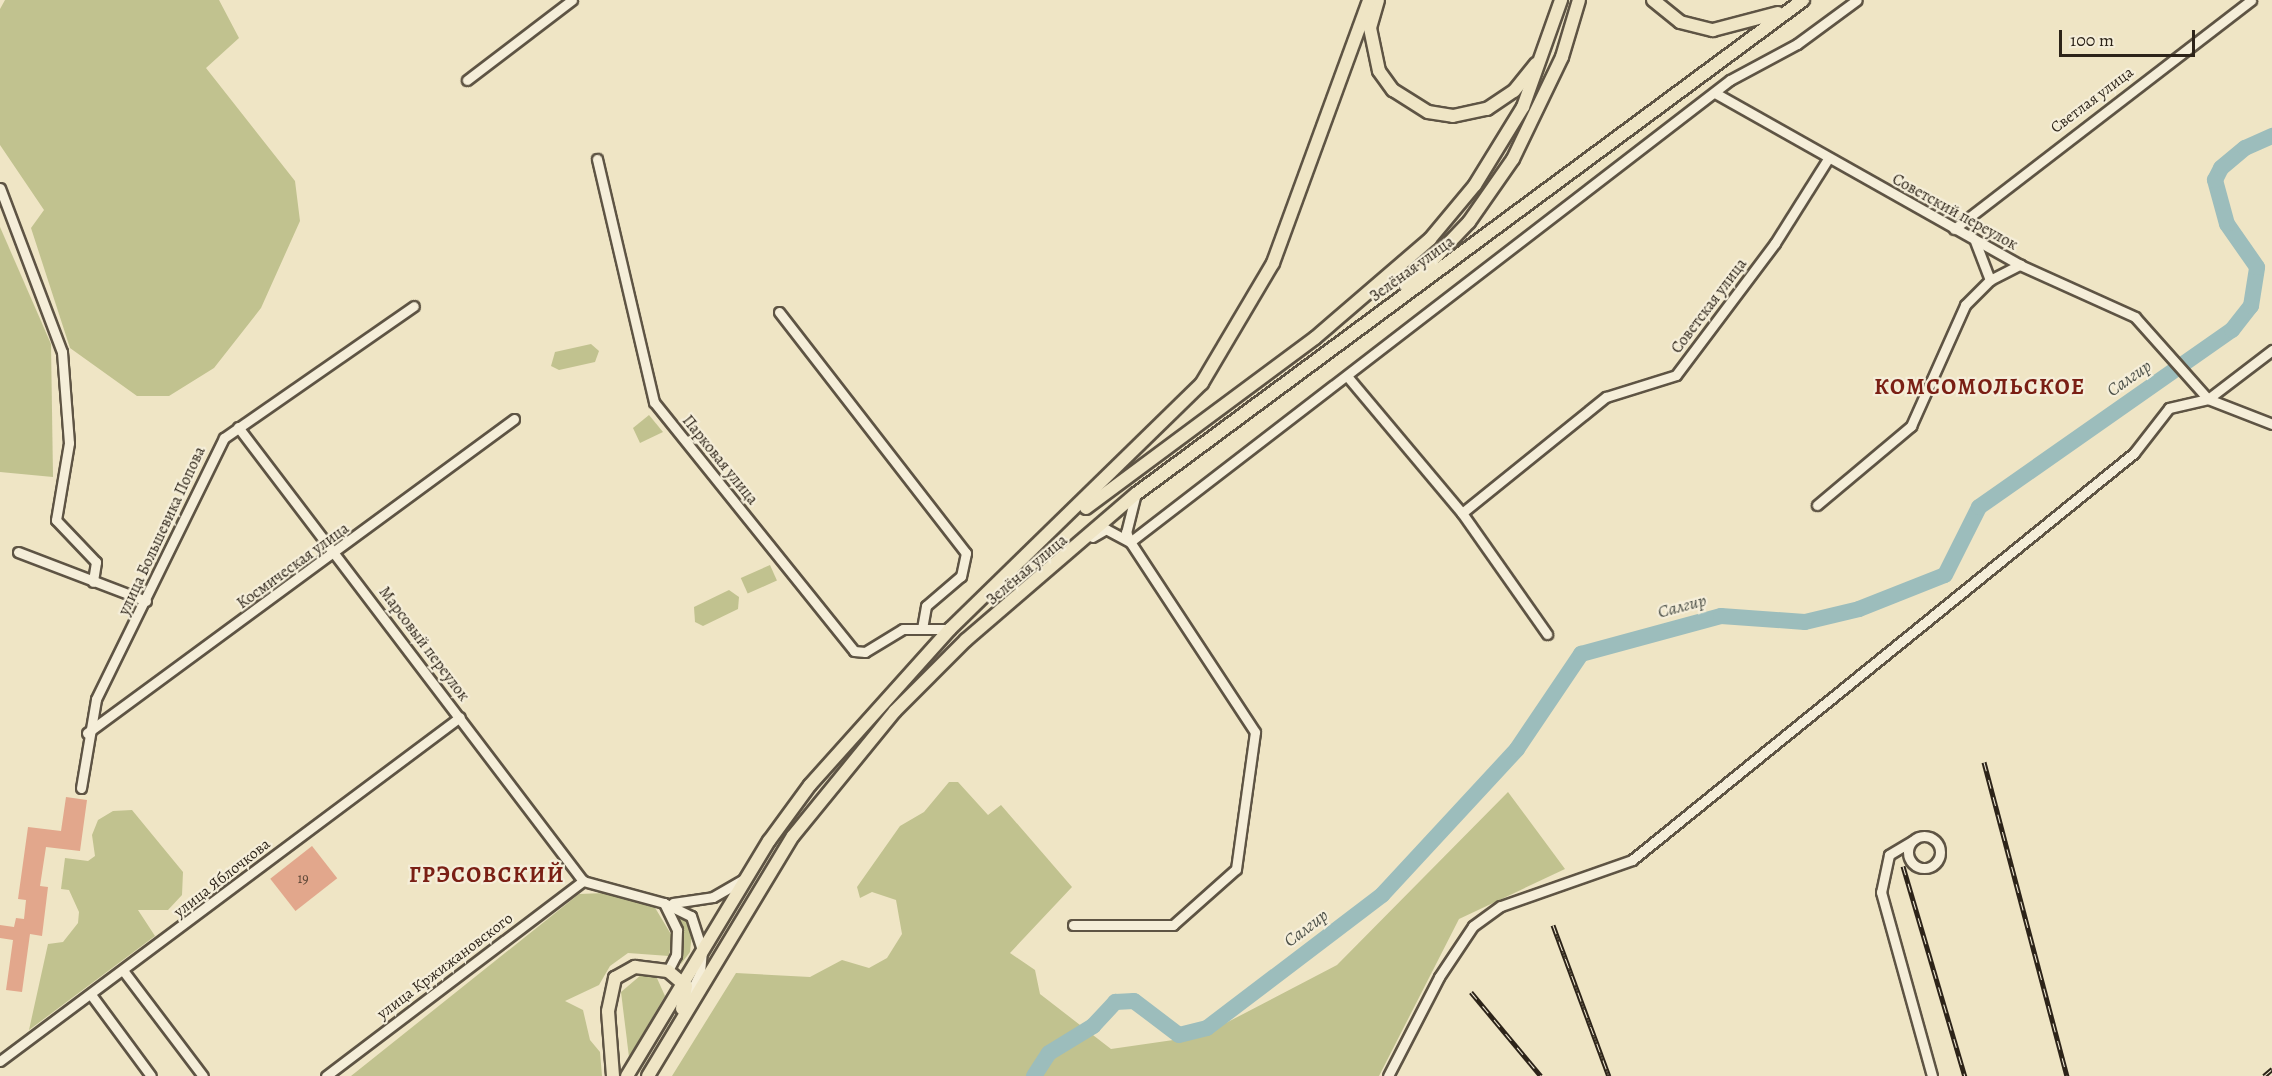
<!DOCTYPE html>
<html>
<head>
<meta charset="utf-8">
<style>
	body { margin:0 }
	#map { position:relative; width:2272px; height:1076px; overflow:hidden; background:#efe5c5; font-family:Alegreya,serif }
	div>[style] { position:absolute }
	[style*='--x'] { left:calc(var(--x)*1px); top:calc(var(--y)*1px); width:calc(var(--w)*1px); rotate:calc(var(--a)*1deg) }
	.green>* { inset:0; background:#c1c28f; transform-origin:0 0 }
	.river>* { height:16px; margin:-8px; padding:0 8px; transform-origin:8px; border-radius:8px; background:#9cbdbc }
	.building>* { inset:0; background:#e2a78c; transform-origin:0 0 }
	.roads { filter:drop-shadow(2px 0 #5e5444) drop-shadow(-2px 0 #5e5444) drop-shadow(0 2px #5e5444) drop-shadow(0 -2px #5e5444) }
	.minor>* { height:9px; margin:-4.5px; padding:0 4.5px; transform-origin:4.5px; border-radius:4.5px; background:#f5eed9 }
	.minor>.ring { margin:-4.5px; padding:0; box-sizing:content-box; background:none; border:9px solid #f5eed9; border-radius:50% }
	.major>* { height:12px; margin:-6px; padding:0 6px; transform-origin:6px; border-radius:6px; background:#efe5c5 }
	.rail>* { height:5px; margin-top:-2.5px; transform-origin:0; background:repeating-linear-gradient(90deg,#f5eed9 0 9px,#2d2419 0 18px); box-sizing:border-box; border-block:2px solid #2d2419 }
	span { translate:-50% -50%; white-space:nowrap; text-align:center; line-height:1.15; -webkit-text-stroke:4.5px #f5eed9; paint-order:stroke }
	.number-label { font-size:14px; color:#5a4536 }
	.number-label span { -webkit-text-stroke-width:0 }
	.street-label { font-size:16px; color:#2d2419 }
	.water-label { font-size:18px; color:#4e524a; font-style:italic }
	.district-label { font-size:22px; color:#7a1f14; font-weight:700; letter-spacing:1.5px }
	.scale { position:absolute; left:2059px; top:30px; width:136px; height:27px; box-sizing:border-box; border:3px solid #2d2419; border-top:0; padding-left:8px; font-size:18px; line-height:21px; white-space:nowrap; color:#2d2419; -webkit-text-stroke:4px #f5eed9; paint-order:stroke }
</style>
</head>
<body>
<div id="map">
	<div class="green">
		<div style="clip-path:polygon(5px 0,219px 0,239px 38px,206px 68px,295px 181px,300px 221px,261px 308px,214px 368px,169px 396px,137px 396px,70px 348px,31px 228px,44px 210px,0 145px,0 9px)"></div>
		<div style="clip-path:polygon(0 227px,51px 344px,53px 477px,0 472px)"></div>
		<div style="clip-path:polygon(591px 344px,599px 351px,595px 362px,559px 370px,551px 366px,555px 352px)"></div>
		<div style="clip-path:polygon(649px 415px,663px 432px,640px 443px,633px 428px)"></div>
		<div style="left:770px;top:565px;width:17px;height:32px;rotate:66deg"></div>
		<div style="clip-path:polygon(729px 590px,739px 597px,738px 609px,703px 626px,695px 622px,694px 607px)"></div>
		<div style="clip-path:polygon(949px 782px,958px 782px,988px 815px,1001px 805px,1072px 887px,1010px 953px,1035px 970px,1040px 994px,1111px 1049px,1201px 1036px,1337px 965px,1508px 792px,1565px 869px,1459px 919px,1379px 1076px,672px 1076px,736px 973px,810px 977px,842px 960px,869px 968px,887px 958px,902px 934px,896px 900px,872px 892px,860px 898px,857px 887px,900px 826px,924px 812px)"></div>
		<div style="clip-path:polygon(132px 810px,183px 872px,182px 895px,168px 910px,138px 910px,155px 936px,29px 1030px,48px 944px,63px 942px,78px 923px,79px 912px,69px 890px,61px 889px,65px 858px,88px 861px,95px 856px,92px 835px,98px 820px,113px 811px)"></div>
		<div style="clip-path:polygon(605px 893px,654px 906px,672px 936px,669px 956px,628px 953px,610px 966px,599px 985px,565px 1001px,583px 1010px,590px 1040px,600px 1052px,602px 1076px,351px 1076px,579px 894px)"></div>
		<div style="clip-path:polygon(677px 913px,687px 919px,692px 933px,690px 952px,681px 964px,684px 934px)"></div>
		<div style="clip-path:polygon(641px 975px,656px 976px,665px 996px,629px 1057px,621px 992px)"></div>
	</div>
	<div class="river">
		<div style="--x:1034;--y:1076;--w:27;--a:-57"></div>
		<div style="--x:1049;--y:1053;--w:52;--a:-31.5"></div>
		<div style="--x:1093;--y:1026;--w:33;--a:-47"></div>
		<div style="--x:1115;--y:1002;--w:19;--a:-3"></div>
		<div style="--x:1134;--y:1001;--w:56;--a:37.1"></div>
		<div style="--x:1179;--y:1035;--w:29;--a:-14"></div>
		<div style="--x:1207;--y:1028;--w:220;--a:-37.2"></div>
		<div style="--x:1382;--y:895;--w:199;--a:-47.2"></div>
		<div style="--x:1517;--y:749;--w:115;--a:-56"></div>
		<div style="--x:1581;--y:654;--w:145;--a:-15.2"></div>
		<div style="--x:1721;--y:616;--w:84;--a:4.1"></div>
		<div style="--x:1805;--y:622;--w:56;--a:-13.5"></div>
		<div style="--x:1859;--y:609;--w:92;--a:-21.6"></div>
		<div style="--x:1945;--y:575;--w:76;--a:-63.4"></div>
		<div style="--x:1979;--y:507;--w:309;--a:-35"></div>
		<div style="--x:2232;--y:330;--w:31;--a:-52"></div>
		<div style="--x:2251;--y:306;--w:39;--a:-81"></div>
		<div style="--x:2257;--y:267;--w:52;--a:-124.9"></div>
		<div style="--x:2227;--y:224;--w:46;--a:-105.3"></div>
		<div style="--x:2215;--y:180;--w:13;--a:-63"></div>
		<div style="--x:2221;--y:168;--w:31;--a:-40"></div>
		<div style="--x:2245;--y:148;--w:30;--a:-24"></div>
	</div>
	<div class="building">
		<div style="clip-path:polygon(66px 797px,87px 800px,80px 851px,46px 847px,40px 886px,48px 887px,42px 936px,30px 934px,22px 992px,6px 990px,13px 940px,0 938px,0 925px,14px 927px,16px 918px,24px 919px,26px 900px,18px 899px,28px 827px,61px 831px)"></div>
		<div style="left:312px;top:846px;width:41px;height:53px;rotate:52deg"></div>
	</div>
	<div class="roads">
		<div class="minor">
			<div style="--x:467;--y:80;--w:132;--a:-37.3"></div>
			<div style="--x:1715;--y:93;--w:350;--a:29.4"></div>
			<div style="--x:2020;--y:265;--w:126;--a:24.3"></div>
			<div style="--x:2135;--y:317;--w:110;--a:48.3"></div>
			<div style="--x:2208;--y:399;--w:69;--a:21.3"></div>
			<div style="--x:597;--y:159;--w:250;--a:76.8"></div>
			<div style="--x:654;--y:402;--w:319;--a:51.2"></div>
			<div style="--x:854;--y:651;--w:11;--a:5"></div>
			<div style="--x:865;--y:652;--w:44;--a:-31.2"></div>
			<div style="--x:903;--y:629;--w:47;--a:0"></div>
			<div style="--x:0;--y:188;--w:175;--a:69.3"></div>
			<div style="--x:62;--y:352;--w:91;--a:85.6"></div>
			<div style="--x:69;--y:443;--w:78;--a:99.6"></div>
			<div style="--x:56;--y:520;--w:58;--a:46.4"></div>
			<div style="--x:96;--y:562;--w:20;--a:99"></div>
			<div style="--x:1954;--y:229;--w:375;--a:-37.6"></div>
			<div style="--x:1975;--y:241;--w:42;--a:69"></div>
			<div style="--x:779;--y:312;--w:305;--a:52.2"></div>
			<div style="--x:966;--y:553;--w:24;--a:102"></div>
			<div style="--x:961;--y:576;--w:46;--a:139.4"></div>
			<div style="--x:926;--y:606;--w:23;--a:100"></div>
			<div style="--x:1347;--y:376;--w:179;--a:50"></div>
			<div style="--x:1462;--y:513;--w:148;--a:54.9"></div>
			<div style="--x:238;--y:427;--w:570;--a:52.77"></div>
			<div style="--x:1135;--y:497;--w:36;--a:104"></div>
			<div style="--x:1126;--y:532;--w:11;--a:68"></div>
			<div style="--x:1130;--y:542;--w:757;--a:-37.6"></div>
			<div style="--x:1730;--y:80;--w:76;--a:-28.2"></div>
			<div style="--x:1797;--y:44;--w:74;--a:-36.3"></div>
			<div style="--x:1817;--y:505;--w:123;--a:-40"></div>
			<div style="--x:1911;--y:426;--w:133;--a:-65.9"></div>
			<div style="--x:1965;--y:305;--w:35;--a:-45"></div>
			<div style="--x:1990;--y:280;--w:34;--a:-27"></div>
			<div style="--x:1462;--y:513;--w:185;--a:-38.9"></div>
			<div style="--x:1606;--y:397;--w:73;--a:-17.4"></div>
			<div style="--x:1676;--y:375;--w:165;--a:-53.1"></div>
			<div style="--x:1775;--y:243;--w:99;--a:-57.8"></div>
			<div style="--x:18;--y:552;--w:137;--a:20.9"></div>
			<div style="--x:87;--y:733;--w:530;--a:-36.33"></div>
			<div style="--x:81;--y:788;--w:90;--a:-80.4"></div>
			<div style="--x:96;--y:699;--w:291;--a:-63.9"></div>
			<div style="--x:224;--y:438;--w:231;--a:-34.8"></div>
			<div class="ring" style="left:1908px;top:836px;width:23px;height:23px"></div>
			<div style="--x:1912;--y:841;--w:27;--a:149"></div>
			<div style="--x:1889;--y:855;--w:38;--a:102"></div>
			<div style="--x:1881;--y:892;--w:191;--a:74.5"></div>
			<div style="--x:583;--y:881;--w:84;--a:15.2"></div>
			<div style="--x:664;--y:903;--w:30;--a:26"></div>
			<div style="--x:691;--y:916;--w:36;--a:72"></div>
			<div style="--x:702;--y:950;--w:23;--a:95"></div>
			<div style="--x:700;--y:973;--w:28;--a:116"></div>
			<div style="--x:664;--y:903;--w:30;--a:64"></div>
			<div style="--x:677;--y:930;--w:25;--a:92"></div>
			<div style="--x:676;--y:955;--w:18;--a:117"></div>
			<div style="--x:673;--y:903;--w:40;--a:-8.5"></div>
			<div style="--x:713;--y:897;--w:38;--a:-30"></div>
			<div style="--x:1073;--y:925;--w:100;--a:0"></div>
			<div style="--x:1173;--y:925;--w:84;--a:-41.6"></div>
			<div style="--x:1236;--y:869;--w:138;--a:-82.1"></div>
			<div style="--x:1255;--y:732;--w:227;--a:-123.3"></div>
			<div style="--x:1130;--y:542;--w:27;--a:-152"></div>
			<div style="--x:1106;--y:529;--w:16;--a:150"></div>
			<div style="--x:125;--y:973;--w:129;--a:52.9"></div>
			<div style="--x:92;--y:996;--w:99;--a:53.6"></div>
			<div style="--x:0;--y:1061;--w:574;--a:-36.79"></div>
			<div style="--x:326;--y:1076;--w:323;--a:-37.2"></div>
			<div style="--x:1388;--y:1076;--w:111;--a:-62.7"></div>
			<div style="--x:1439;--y:977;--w:61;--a:-56.3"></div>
			<div style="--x:1473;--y:926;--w:34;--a:-36"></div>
			<div style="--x:1501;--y:906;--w:139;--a:-19.3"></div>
			<div style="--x:1632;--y:860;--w:646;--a:-39.03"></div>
			<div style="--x:2134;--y:453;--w:57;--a:-52.1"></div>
			<div style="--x:2169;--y:408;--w:40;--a:-13"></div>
			<div style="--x:2208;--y:399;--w:81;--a:-37.4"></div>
		</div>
		<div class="major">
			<div style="--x:1378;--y:0;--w:29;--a:106"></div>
			<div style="--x:1370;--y:28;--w:44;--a:78.2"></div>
			<div style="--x:1379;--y:71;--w:24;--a:54"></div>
			<div style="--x:1393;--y:90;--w:41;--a:32.2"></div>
			<div style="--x:1428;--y:112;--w:25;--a:9"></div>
			<div style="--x:1453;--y:116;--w:35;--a:-12"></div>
			<div style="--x:1487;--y:109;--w:32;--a:-34"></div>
			<div style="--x:1514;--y:91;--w:35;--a:-51"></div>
			<div style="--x:1653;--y:0;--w:35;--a:39"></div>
			<div style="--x:1680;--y:22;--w:34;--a:14"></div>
			<div style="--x:1713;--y:30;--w:67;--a:-14.7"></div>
			<div style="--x:1407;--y:287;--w:90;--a:-46.4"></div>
			<div style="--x:1469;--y:222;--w:77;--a:-55.1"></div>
			<div style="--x:1513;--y:159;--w:113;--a:-64.3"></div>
			<div style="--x:1562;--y:57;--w:59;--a:-73.4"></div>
			<div style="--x:1086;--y:508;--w:285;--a:-36.6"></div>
			<div style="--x:1315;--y:338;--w:152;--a:-40.7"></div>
			<div style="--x:1430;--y:239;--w:70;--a:-50.2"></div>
			<div style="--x:1475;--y:185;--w:92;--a:-58.4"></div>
			<div style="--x:1523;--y:107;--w:114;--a:-70.4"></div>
			<div style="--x:613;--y:1076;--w:65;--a:-94.4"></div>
			<div style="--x:608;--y:1011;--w:34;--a:-78"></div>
			<div style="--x:615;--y:978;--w:23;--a:-29"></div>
			<div style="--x:635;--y:967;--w:33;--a:7"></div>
			<div style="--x:668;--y:971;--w:23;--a:40"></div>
			<div style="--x:686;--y:986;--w:23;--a:100"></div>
			<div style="--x:627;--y:1076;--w:275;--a:-58.9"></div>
			<div style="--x:769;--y:841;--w:69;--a:-53.8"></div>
			<div style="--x:810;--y:785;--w:210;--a:-48.1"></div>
			<div style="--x:950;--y:629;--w:352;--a:-44.3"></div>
			<div style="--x:1202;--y:383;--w:139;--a:-59.4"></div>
			<div style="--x:1273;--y:263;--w:280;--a:-69.9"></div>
			<div style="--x:648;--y:1076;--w:280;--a:-58.9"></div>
			<div style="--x:793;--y:836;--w:161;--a:-50.8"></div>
			<div style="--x:895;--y:711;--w:100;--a:-45"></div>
			<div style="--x:966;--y:640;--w:224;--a:-40.7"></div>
			<div style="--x:1136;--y:494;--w:830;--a:-36.52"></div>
		</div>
	</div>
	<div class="rail">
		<div style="--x:1984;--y:762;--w:325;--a:75.2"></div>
		<div style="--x:1903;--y:866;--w:219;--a:73.6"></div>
		<div style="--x:1553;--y:925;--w:161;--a:69.7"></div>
		<div style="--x:1471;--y:992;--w:109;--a:50.2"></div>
		<div style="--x:2264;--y:1076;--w:11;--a:-41"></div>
	</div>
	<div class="number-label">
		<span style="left:303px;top:879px">19</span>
	</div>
	<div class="street-label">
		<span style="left:2092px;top:100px;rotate:-37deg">Светлая улица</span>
		<span style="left:1955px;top:212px;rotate:29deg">Советский переулок</span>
		<span style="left:1412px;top:269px;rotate:-36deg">Зелёная улица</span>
		<span style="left:1709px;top:306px;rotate:-53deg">Советская улица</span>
		<span style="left:720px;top:460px;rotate:51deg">Парковая улица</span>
		<span style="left:162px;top:531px;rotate:-65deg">улица Большевика Попова</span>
		<span style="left:293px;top:566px;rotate:-36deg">Космическая улица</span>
		<span style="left:1027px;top:570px;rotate:-40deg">Зелёная улица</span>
		<span style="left:424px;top:644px;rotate:53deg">Марсовый переулок</span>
		<span style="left:222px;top:878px;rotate:-38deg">улица Яблочкова</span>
		<span style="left:445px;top:966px;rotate:-37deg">улица Кржижановского</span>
	</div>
	<div class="water-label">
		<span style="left:2129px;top:378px;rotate:-35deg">Салгир</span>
		<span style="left:1682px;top:606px;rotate:-15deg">Салгир</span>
		<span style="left:1306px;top:928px;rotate:-37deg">Салгир</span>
	</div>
	<div class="district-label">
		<span style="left:1980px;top:388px">КОМСОМОЛЬСКОЕ</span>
		<span style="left:487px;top:876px">ГРЭСОВСКИЙ</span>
	</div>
	<div class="scale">100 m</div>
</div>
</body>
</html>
